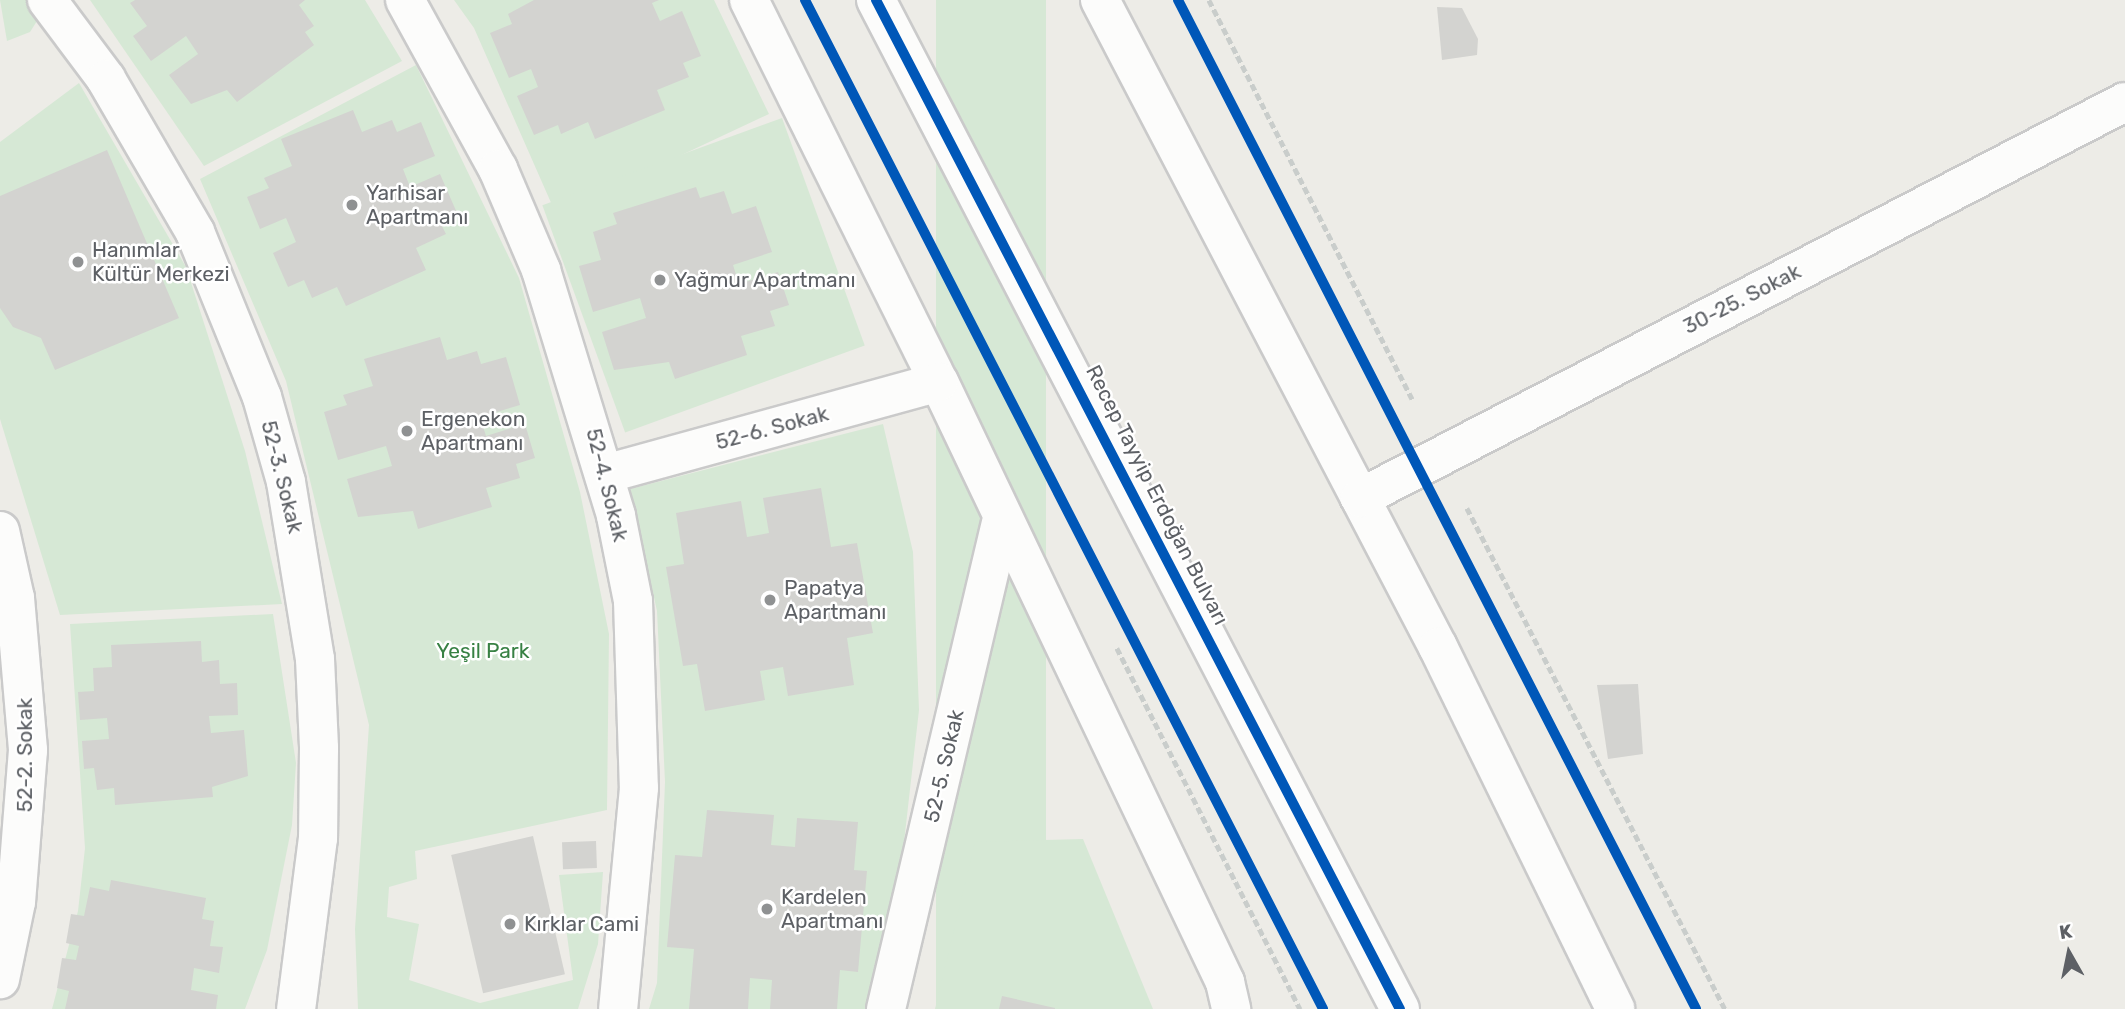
<!DOCTYPE html>
<html>
<head>
<meta charset="utf-8">
<style>
	body { margin:0 }
	#map { position:relative; width:2125px; height:1009px; overflow:hidden; background:#edece7; font-family:Rubik,sans-serif }
	div>[style] { position:absolute }
	[style*='--x'] { left:calc(var(--x)*1px); top:calc(var(--y)*1px); width:calc(var(--w)*1px); rotate:calc(var(--a)*1deg) }
	.green>* { inset:0; background:#d6e8d5; transform-origin:0 0 }
	.building>* { inset:0; background:#d3d3d0; transform-origin:0 0 }
	.path>* { height:4.5px; margin-top:-2.25px; transform-origin:0; background:repeating-linear-gradient(90deg,#c9cdcb 0 7px,transparent 0 10.5px) }
	.roads { filter:drop-shadow(2px 0 #cacaca) drop-shadow(-2px 0 #cacaca) drop-shadow(0 2px #cacaca) drop-shadow(0 -2px #cacaca) }
	.minor>* { height:38px; margin:-19px; padding:0 19px; transform-origin:19px; border-radius:19px; background:#fcfcfb }
	.cycleway>* { height:10px; margin:-5px; padding:0 5px; transform-origin:5px; border-radius:5px; background:#0057b8 }
	.dots>* { width:19px; height:19px; translate:-50% -50%; box-sizing:border-box; border:4px solid #fff; border-radius:50% }
	span { translate:-50% -50%; white-space:nowrap; text-align:center; line-height:1.15; -webkit-text-stroke:5px #fff; paint-order:stroke }
	.poi-label { font-size:21px; color:#5d6065 }
	.left { translate:0 -50%; text-align:left }
	.street-label { font-size:21px; color:#5d6065 }
	.park-label { font-size:21px; color:#388144 }
	.north { position:absolute; left:2034px; top:918px; width:70px; height:70px; -webkit-text-stroke:5px #fff; paint-order:stroke; rotate:351deg; font-size:19px; font-weight:700; line-height:28px; text-align:center; color:#5d6065 }
	.north::after { content:''; display:block; margin:auto; width:24px; height:32px; background:#5d6065; clip-path:polygon(50% 0,100% 100%,50% 72%,0 100%) }
</style>
</head>
<body>
<div id="map">
	<div class="green">
		<div style="clip-path:polygon(0 0,34px 0,44px 10px,30px 32px,7px 41px)"></div>
		<div style="clip-path:polygon(90px 0,365px 0,402px 61px,204px 166px)"></div>
		<div style="clip-path:polygon(454px 0,714px 0,769px 114px,556px 214px,474px 28px)"></div>
		<div style="left:936px;top:0;width:110px;height:1133px"></div>
		<div style="clip-path:polygon(416px 65px,519px 278px,580px 492px,609px 634px,607px 810px,415px 851px,417px 879px,389px 887px,387px 917px,419px 924px,409px 980px,480px 1003px,573px 980px,559px 875px,603px 872px,598px 944px,578px 1009px,358px 1009px,355px 929px,369px 725px,286px 381px,200px 179px)"></div>
		<div style="clip-path:polygon(79px 83px,186px 267px,245px 451px,282px 604px,60px 615px,0 419px,0 142px)"></div>
		<div style="left:782px;top:118px;width:242px;height:255px;rotate:70deg"></div>
		<div style="clip-path:polygon(883px 424px,913px 552px,919px 710px,903px 851px,869px 1009px,649px 1009px,657px 983px,665px 782px,657px 611px,630px 489px)"></div>
		<div style="clip-path:polygon(273px 614px,296px 763px,292px 825px,267px 950px,245px 1009px,52px 1009px,78px 911px,85px 848px,70px 624px)"></div>
		<div style="clip-path:polygon(1083px 839px,1153px 1009px,935px 1009px,975px 842px)"></div>
	</div>
	<div class="building">
		<div style="clip-path:polygon(135px 0,305px 0,299px 5px,314px 26px,305px 32px,314px 45px,237px 102px,227px 90px,191px 104px,169px 75px,198px 54px,186px 36px,151px 61px,133px 36px,147px 26px,130px 3px)"></div>
		<div style="clip-path:polygon(534px 0,659px 0,652px 3px,660px 21px,682px 11px,701px 56px,683px 63px,689px 77px,657px 90px,665px 110px,595px 139px,588px 122px,561px 134px,558px 125px,534px 135px,517px 96px,538px 87px,531px 69px,509px 78px,490px 33px,512px 24px,508px 14px)"></div>
		<div style="clip-path:polygon(1437px 7px,1462px 8px,1478px 39px,1477px 55px,1442px 60px)"></div>
		<div style="clip-path:polygon(353px 110px,362px 132px,392px 120px,397px 132px,421px 122px,435px 156px,403px 169px,410px 187px,440px 174px,457px 213px,439px 220px,446px 234px,416px 248px,426px 270px,346px 306px,337px 287px,312px 298px,304px 280px,288px 287px,273px 253px,296px 242px,286px 218px,260px 229px,247px 197px,269px 188px,264px 178px,292px 166px,281px 139px)"></div>
		<div style="clip-path:polygon(107px 150px,179px 318px,55px 370px,41px 338px,13px 327px,0 308px,0 196px)"></div>
		<div style="clip-path:polygon(696px 187px,700px 198px,724px 191px,732px 214px,756px 206px,772px 252px,733px 265px,739px 284px,778px 272px,789px 305px,770px 311px,775px 326px,741px 336px,747px 355px,675px 379px,669px 362px,614px 370px,602px 332px,646px 318px,640px 298px,593px 312px,579px 266px,601px 260px,593px 232px,617px 224px,613px 213px)"></div>
		<div style="clip-path:polygon(440px 337px,447px 360px,477px 351px,481px 364px,506px 357px,520px 405px,480px 417px,486px 436px,525px 424px,535px 458px,516px 464px,520px 478px,486px 488px,492px 507px,418px 529px,413px 511px,358px 517px,347px 479px,392px 466px,386px 446px,338px 460px,324px 412px,347px 405px,343px 395px,373px 386px,364px 359px)"></div>
		<div style="clip-path:polygon(821px 488px,831px 547px,857px 543px,873px 633px,847px 638px,854px 685px,788px 696px,783px 667px,760px 671px,765px 700px,705px 711px,697px 664px,683px 666px,666px 567px,684px 564px,676px 513px,741px 501px,747px 537px,769px 533px,763px 498px)"></div>
		<div style="clip-path:polygon(201px 641px,202px 662px,219px 660px,220px 684px,237px 683px,238px 715px,209px 716px,211px 733px,244px 730px,248px 776px,212px 787px,213px 797px,115px 805px,114px 788px,97px 790px,94px 768px,84px 769px,82px 741px,109px 739px,107px 718px,80px 720px,78px 692px,94px 691px,93px 668px,112px 667px,111px 645px)"></div>
		<div style="clip-path:polygon(1638px 684px,1643px 754px,1608px 759px,1597px 685px)"></div>
		<div style="clip-path:polygon(707px 810px,774px 815px,771px 845px,795px 847px,797px 818px,858px 822px,854px 870px,867px 871px,858px 972px,840px 970px,837px 1009px,770px 1009px,772px 980px,750px 978px,748px 1009px,689px 1009px,694px 949px,667px 947px,675px 855px,702px 857px)"></div>
		<div style="left:533px;top:836px;width:142px;height:84px;rotate:77deg"></div>
		<div style="left:596px;top:841px;width:27px;height:34px;rotate:88deg"></div>
		<div style="clip-path:polygon(111px 880px,206px 898px,202px 919px,214px 921px,210px 946px,223px 947px,219px 973px,194px 968px,191px 990px,218px 995px,216px 1009px,65px 1009px,69px 991px,57px 988px,62px 958px,76px 960px,79px 946px,66px 943px,71px 914px,84px 916px,90px 887px,109px 891px)"></div>
		<div style="clip-path:polygon(1002px 996px,1055px 1008px,1055px 1009px,999px 1009px)"></div>
	</div>
	<div class="path">
		<div style="--x:1209;--y:0;--w:448;--a:63"></div>
		<div style="--x:1467;--y:508;--w:564;--a:62.75"></div>
		<div style="--x:1117;--y:648;--w:405;--a:63.1"></div>
	</div>
	<div class="roads">
		<div class="minor">
			<div style="--x:47;--y:0;--w:99;--a:53.2"></div>
			<div style="--x:106;--y:79;--w:177;--a:59.8"></div>
			<div style="--x:195;--y:232;--w:178;--a:67.9"></div>
			<div style="--x:262;--y:397;--w:88;--a:74.2"></div>
			<div style="--x:286;--y:482;--w:179;--a:80.7"></div>
			<div style="--x:315;--y:659;--w:89;--a:87.4"></div>
			<div style="--x:319;--y:748;--w:90;--a:90.6"></div>
			<div style="--x:318;--y:838;--w:172;--a:97.3"></div>
			<div style="--x:405;--y:0;--w:193;--a:61.2"></div>
			<div style="--x:498;--y:169;--w:110;--a:66.9"></div>
			<div style="--x:541;--y:270;--w:257;--a:73"></div>
			<div style="--x:616;--y:516;--w:87;--a:78.7"></div>
			<div style="--x:633;--y:601;--w:187;--a:88.2"></div>
			<div style="--x:639;--y:788;--w:222;--a:95.4"></div>
			<div style="--x:749;--y:0;--w:427;--a:63.6"></div>
			<div style="--x:939;--y:382;--w:665;--a:64.51"></div>
			<div style="--x:1225;--y:982;--w:28;--a:77"></div>
			<div style="--x:876;--y:0;--w:1137;--a:62.56"></div>
			<div style="--x:1100;--y:0;--w:730;--a:62.42"></div>
			<div style="--x:1438;--y:647;--w:403;--a:63.9"></div>
			<div style="--x:605;--y:474;--w:346;--a:-15.4"></div>
			<div style="--x:1360;--y:498;--w:861;--a:-27.37"></div>
			<div style="--x:0;--y:531;--w:69;--a:77.4"></div>
			<div style="--x:15;--y:598;--w:153;--a:85.1"></div>
			<div style="--x:28;--y:750;--w:152;--a:94.5"></div>
			<div style="--x:16;--y:902;--w:79;--a:101.7"></div>
			<div style="--x:886;--y:1009;--w:499;--a:-76.7"></div>
		</div>
	</div>
	<div class="cycleway">
		<div style="--x:805;--y:0;--w:1134;--a:62.82"></div>
		<div style="--x:876;--y:0;--w:1137;--a:62.56"></div>
		<div style="--x:1178;--y:0;--w:1134;--a:62.82"></div>
	</div>
	<div class="dots">
		<div style="left:352px;top:205px;background:#8f9192"></div>
		<div style="left:78px;top:262px;background:#8f9192"></div>
		<div style="left:660px;top:280px;background:#8f9192"></div>
		<div style="left:407px;top:431px;background:#8f9192"></div>
		<div style="left:770px;top:600px;background:#8f9192"></div>
		<div style="left:767px;top:909px;background:#8f9192"></div>
		<div style="left:510px;top:924px;background:#8f9192"></div>
	</div>
	<div class="poi-label">
		<span class="left" style="left:366px;top:205px">Yarhisar<br>Apartmanı</span>
		<span class="left" style="left:92px;top:262px">Hanımlar<br>Kültür Merkezi</span>
		<span class="left" style="left:674px;top:280px">Yağmur Apartmanı</span>
		<span class="left" style="left:421px;top:431px">Ergenekon<br>Apartmanı</span>
		<span class="left" style="left:784px;top:600px">Papatya<br>Apartmanı</span>
		<span class="left" style="left:781px;top:909px">Kardelen<br>Apartmanı</span>
		<span class="left" style="left:524px;top:924px">Kırklar Cami</span>
	</div>
	<div class="street-label">
		<span style="left:1742px;top:299px;rotate:-27deg">30-25. Sokak</span>
		<span style="left:772px;top:428px;rotate:-15deg">52-6. Sokak</span>
		<span style="left:282px;top:477px;rotate:76deg">52-3. Sokak</span>
		<span style="left:607px;top:485px;rotate:76deg">52-4. Sokak</span>
		<span style="left:1157px;top:495px;rotate:63deg">Recep Tayyip Erdoğan Bulvarı</span>
		<span style="left:25px;top:755px;rotate:-90deg">52-2. Sokak</span>
		<span style="left:944px;top:766px;rotate:-77deg">52-5. Sokak</span>
	</div>
	<div class="park-label">
		<span style="left:483px;top:651px">Yeşil Park</span>
	</div>
	<div class="north">K</div>
</div>
</body>
</html>
